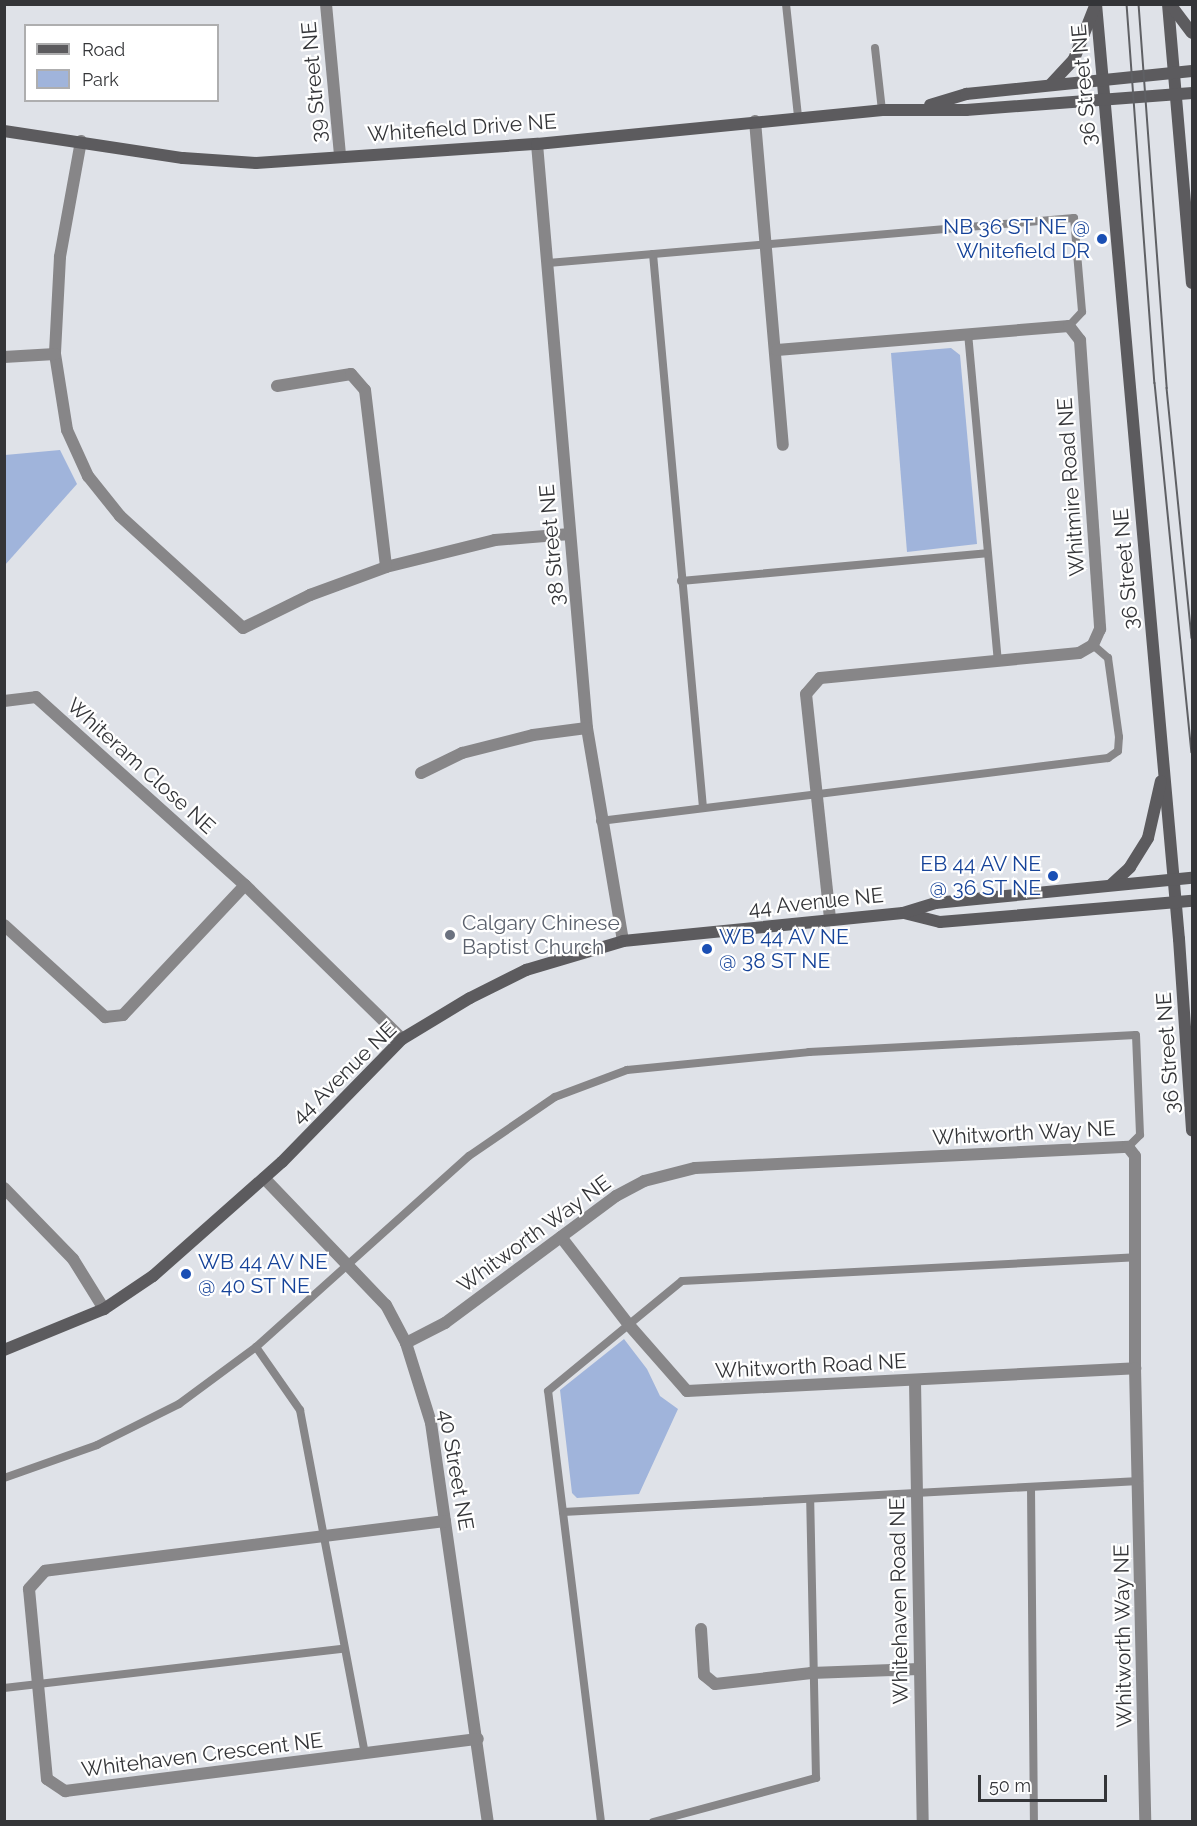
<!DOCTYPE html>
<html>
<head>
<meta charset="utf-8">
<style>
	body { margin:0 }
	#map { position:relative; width:1197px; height:1826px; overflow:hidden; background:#dfe2e8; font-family:Raleway,sans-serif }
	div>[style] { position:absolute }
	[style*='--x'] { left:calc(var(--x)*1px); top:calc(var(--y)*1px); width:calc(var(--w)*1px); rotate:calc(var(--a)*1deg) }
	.green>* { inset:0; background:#a0b4db }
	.lane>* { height:8px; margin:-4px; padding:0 4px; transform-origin:4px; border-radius:4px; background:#878688 }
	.street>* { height:12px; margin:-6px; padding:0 6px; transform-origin:6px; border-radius:6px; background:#878688 }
	.secondary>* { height:12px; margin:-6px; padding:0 6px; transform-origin:6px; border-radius:6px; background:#5c5b5e }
	.tram>* { height:1.5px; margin:-0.75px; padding:0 0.75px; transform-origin:0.75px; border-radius:0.75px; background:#5f6064 }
	.dots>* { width:16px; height:16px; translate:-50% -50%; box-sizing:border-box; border:3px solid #fff; border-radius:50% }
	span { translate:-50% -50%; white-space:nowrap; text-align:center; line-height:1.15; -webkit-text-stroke:4.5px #fff; paint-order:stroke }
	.street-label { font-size:21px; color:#343538 }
	.transit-label { font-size:21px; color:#164399 }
	.right { translate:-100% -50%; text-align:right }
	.left { translate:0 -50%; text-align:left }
	.worship-label { font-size:21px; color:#5b616d }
	.frame { position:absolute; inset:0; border:6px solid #343538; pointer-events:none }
	.legend { position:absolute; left:24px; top:24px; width:195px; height:78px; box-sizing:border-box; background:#fff; border:2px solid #aeaeaf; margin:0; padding:8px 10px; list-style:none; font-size:18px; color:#343538 }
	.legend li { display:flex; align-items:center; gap:12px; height:30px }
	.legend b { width:30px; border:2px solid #aeaeaf }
	.scale { position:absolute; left:978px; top:1775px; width:129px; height:27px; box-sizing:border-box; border:3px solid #343538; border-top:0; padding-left:8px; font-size:18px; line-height:21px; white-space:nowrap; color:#343538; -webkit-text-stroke:4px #fff; paint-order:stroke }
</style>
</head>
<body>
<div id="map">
	<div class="green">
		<div style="clip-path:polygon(951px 348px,960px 355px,977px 544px,907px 552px,891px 353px)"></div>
		<div style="clip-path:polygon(60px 450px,77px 484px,5px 565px,5px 455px)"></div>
		<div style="clip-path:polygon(624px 1339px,647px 1369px,660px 1396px,678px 1409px,639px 1494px,577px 1498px,572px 1493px,560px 1390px)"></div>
	</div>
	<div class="lane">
		<div style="--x:786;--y:4;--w:114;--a:83.9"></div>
		<div style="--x:875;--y:48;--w:62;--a:83.6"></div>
		<div style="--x:653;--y:254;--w:556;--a:84.84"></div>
		<div style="--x:548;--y:263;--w:528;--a:-4.89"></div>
		<div style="--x:1074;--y:218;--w:94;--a:85.1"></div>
		<div style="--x:1082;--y:312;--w:19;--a:133"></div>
		<div style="--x:968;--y:333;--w:328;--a:84.8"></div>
		<div style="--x:681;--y:581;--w:307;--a:-5.2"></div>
		<div style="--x:600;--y:821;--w:512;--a:-7.07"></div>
		<div style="--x:1108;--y:758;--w:12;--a:-35"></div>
		<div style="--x:1118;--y:751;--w:14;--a:-86"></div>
		<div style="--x:1119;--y:737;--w:80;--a:-97.9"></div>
		<div style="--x:1108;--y:658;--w:20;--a:-139"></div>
		<div style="--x:256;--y:1347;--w:286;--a:-41.9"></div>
		<div style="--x:469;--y:1156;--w:104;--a:-34.5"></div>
		<div style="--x:555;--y:1097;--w:77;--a:-20.6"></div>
		<div style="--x:627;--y:1070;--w:183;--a:-5.6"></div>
		<div style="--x:809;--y:1052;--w:327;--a:-3"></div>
		<div style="--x:1136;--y:1035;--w:100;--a:87.7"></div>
		<div style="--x:1140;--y:1135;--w:17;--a:135"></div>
		<div style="--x:4;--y:1478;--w:99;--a:-19.5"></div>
		<div style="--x:97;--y:1445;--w:92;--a:-26.6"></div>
		<div style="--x:179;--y:1404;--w:96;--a:-36.5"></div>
		<div style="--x:256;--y:1347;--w:77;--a:55.1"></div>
		<div style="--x:300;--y:1410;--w:350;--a:79.3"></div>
		<div style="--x:1031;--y:1487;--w:335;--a:89.5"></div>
		<div style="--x:563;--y:1512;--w:577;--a:-3.08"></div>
		<div style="--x:4;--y:1688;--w:341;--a:-6.6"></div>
		<div style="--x:601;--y:1822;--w:434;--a:-97"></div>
		<div style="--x:548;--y:1391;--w:173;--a:-39.4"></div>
		<div style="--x:682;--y:1281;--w:454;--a:-3"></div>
		<div style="--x:653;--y:1822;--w:169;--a:-15.1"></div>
		<div style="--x:816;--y:1778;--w:279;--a:-91.2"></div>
	</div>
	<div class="street">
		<div style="--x:326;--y:4;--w:153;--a:84.7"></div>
		<div style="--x:755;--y:121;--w:325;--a:85.1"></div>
		<div style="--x:81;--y:141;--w:118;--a:100.3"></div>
		<div style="--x:60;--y:257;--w:97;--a:93"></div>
		<div style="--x:55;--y:354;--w:77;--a:81"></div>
		<div style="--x:67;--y:430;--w:51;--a:65.5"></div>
		<div style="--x:88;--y:476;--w:51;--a:51.3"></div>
		<div style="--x:120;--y:516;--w:166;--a:42.3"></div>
		<div style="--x:243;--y:628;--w:75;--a:-26.2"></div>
		<div style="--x:310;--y:595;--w:81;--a:-20.2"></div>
		<div style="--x:386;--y:567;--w:112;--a:-13.9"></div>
		<div style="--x:495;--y:540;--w:75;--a:-4.6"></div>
		<div style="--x:537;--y:144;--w:586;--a:85.11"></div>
		<div style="--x:587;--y:728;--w:216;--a:80.4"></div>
		<div style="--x:777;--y:350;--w:293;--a:-4.7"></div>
		<div style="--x:1069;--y:326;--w:18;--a:52"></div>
		<div style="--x:1080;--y:340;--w:290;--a:86"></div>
		<div style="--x:1100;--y:629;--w:17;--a:114"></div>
		<div style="--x:1093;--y:645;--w:16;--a:150"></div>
		<div style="--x:1079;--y:653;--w:260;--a:174.5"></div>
		<div style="--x:820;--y:678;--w:21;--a:131"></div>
		<div style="--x:806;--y:694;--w:226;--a:83.9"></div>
		<div style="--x:4;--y:357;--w:51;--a:-3.4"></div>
		<div style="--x:277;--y:386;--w:75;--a:-9.2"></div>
		<div style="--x:351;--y:374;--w:21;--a:49"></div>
		<div style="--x:365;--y:390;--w:178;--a:83.2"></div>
		<div style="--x:4;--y:701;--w:32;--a:-7"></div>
		<div style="--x:36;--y:697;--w:281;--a:42"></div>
		<div style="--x:245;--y:885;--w:220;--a:44.4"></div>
		<div style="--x:421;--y:773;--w:46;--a:-26"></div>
		<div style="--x:462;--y:753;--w:73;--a:-14.2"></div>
		<div style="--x:533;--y:735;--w:54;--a:-7.4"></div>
		<div style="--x:4;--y:925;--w:137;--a:42.3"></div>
		<div style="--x:105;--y:1017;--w:18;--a:-6"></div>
		<div style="--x:123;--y:1015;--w:178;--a:-46.8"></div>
		<div style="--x:264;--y:1178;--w:176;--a:46.2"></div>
		<div style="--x:386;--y:1305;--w:43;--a:62.2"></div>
		<div style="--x:406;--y:1343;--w:84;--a:72.6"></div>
		<div style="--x:431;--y:1423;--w:403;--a:81.9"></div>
		<div style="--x:4;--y:1188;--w:99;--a:45.8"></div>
		<div style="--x:73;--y:1259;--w:59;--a:58.2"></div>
		<div style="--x:561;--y:1237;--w:111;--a:52.3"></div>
		<div style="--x:629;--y:1325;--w:88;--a:48.7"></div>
		<div style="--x:687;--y:1391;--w:449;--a:-2.9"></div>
		<div style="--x:406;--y:1343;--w:44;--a:-27.1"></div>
		<div style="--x:445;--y:1323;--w:213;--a:-36.6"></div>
		<div style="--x:616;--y:1196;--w:32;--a:-28"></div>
		<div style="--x:644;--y:1181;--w:53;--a:-14.3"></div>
		<div style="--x:695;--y:1168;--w:434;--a:-2.8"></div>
		<div style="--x:1128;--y:1147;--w:11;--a:52"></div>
		<div style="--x:1135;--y:1156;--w:212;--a:90"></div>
		<div style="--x:1135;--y:1368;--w:454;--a:88.7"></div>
		<div style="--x:915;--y:1381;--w:441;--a:89"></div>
		<div style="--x:445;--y:1521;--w:403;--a:172.9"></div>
		<div style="--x:45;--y:1571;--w:24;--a:132"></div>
		<div style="--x:29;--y:1589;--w:191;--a:84.6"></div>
		<div style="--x:47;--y:1779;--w:22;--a:34"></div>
		<div style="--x:65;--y:1791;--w:416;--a:-7.2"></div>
		<div style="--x:701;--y:1629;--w:46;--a:86.3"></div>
		<div style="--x:704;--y:1675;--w:14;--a:39"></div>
		<div style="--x:715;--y:1684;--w:97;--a:-6.5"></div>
		<div style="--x:811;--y:1673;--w:108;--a:-2.1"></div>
	</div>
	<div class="secondary">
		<div style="--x:1096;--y:4;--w:939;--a:84.93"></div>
		<div style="--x:1179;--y:939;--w:192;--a:86.1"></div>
		<div style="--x:1168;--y:4;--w:280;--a:85.1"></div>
		<div style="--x:1170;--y:4;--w:36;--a:53"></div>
		<div style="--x:1051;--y:84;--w:34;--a:-47"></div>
		<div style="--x:1074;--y:59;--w:57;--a:-68.4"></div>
		<div style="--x:930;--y:105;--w:38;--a:-17"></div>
		<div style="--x:966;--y:94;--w:227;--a:-5.8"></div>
		<div style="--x:4;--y:131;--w:181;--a:8.6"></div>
		<div style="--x:183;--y:158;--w:73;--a:3.9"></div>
		<div style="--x:256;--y:163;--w:282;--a:-3.9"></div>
		<div style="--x:537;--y:144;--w:347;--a:-5.6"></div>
		<div style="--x:882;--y:110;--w:84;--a:0"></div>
		<div style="--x:966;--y:110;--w:227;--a:-4.3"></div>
		<div style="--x:1111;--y:885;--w:26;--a:-43"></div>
		<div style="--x:1130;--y:867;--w:34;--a:-58"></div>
		<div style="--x:1148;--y:838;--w:58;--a:-77.2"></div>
		<div style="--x:904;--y:913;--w:37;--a:14"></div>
		<div style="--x:940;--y:922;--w:253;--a:-4.8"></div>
		<div style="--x:4;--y:1350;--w:108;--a:-22.3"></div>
		<div style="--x:104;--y:1309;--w:59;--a:-34"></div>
		<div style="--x:153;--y:1276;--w:172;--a:-41.5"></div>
		<div style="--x:282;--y:1162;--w:172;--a:-45.7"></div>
		<div style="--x:402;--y:1039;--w:79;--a:-31.1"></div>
		<div style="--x:470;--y:998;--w:63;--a:-26.6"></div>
		<div style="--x:526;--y:970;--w:101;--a:-16.6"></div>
		<div style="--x:623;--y:941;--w:281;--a:-5.7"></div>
		<div style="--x:903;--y:913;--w:34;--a:-17"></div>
		<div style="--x:935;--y:903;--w:258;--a:-5.6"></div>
	</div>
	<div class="tram">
		<div style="--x:1127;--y:4;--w:380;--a:85.8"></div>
		<div style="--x:1155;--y:383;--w:371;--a:84.3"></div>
		<div style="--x:1139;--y:4;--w:385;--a:85.8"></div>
		<div style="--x:1167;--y:388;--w:251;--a:84.3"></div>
	</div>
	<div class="dots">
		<div style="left:1102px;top:239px;background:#1a4fb4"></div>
		<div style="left:1053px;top:876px;background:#1a4fb4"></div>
		<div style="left:450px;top:935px;background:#6b7280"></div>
		<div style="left:707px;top:949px;background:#1a4fb4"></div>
		<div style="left:186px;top:1274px;background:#1a4fb4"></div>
	</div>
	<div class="street-label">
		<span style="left:314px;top:82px;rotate:-95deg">39 Street NE</span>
		<span style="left:1084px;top:85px;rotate:-95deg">36 Street NE</span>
		<span style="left:462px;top:128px;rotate:-4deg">Whitefield Drive NE</span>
		<span style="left:1071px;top:487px;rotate:-94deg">Whitmire Road NE</span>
		<span style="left:552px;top:545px;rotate:-95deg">38 Street NE</span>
		<span style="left:1126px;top:569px;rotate:-95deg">36 Street NE</span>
		<span style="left:141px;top:766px;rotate:42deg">Whiteram Close NE</span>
		<span style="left:816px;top:902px;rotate:-6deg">44 Avenue NE</span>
		<span style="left:1168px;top:1053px;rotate:-94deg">36 Street NE</span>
		<span style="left:344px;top:1073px;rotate:-44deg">44 Avenue NE</span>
		<span style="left:1024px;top:1133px;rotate:-3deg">Whitworth Way NE</span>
		<span style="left:534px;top:1234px;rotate:-36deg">Whitworth Way NE</span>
		<span style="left:811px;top:1366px;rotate:-3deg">Whitworth Road NE</span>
		<span style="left:456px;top:1470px;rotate:80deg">40 Street NE</span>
		<span style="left:899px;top:1601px;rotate:-91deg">Whitehaven Road NE</span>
		<span style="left:1123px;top:1636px;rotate:-91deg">Whitworth Way NE</span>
		<span style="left:202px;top:1755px;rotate:-7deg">Whitehaven Crescent NE</span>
	</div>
	<div class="transit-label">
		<span class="right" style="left:1090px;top:239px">NB 36 ST NE @<br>Whitefield DR</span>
		<span class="right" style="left:1041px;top:876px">EB 44 AV NE<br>@ 36 ST NE</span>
		<span class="left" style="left:719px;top:949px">WB 44 AV NE<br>@ 38 ST NE</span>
		<span class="left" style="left:198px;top:1274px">WB 44 AV NE<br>@ 40 ST NE</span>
	</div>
	<div class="worship-label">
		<span class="left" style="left:462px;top:935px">Calgary Chinese<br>Baptist Church</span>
	</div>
	<div class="frame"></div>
	<ul class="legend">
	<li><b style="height:8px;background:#5c5b5e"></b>Road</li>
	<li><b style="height:16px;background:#a0b4db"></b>Park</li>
	</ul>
	<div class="scale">50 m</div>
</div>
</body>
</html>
